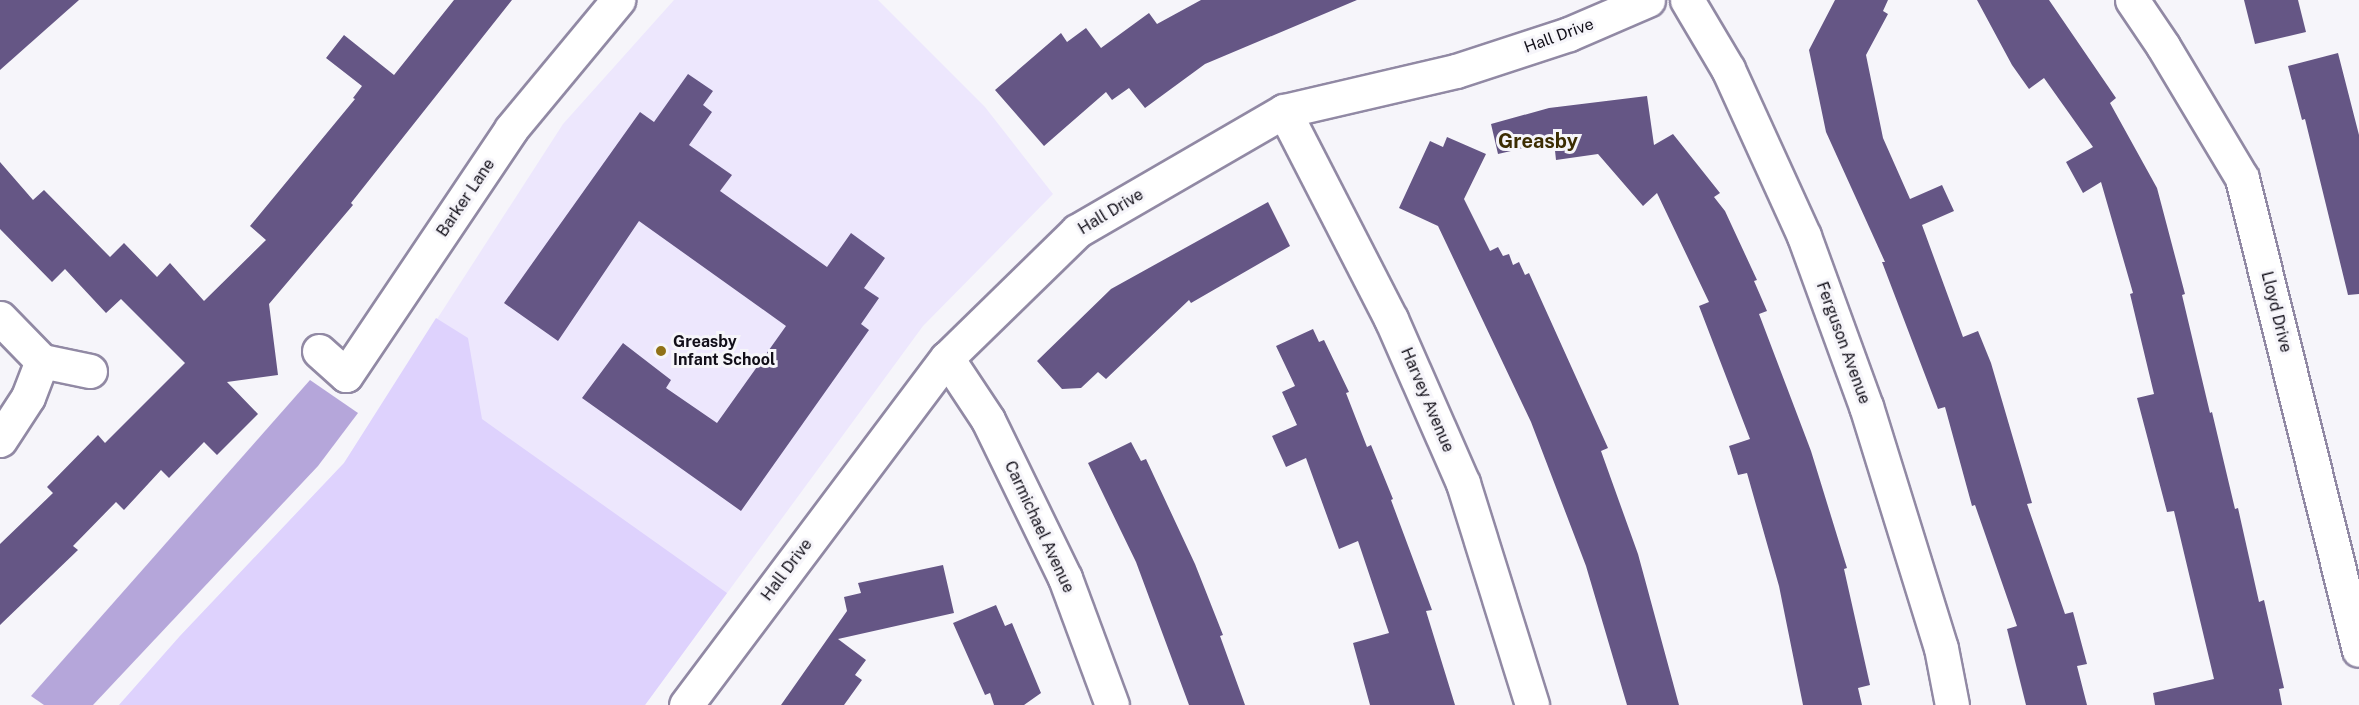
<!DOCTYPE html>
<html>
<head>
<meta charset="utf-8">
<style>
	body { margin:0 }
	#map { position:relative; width:2359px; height:705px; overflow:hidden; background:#f6f5fa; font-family:"Public Sans",sans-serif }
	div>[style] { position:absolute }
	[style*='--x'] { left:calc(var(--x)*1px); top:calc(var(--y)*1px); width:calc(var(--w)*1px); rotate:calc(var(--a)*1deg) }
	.built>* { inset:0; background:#ede7fd }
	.green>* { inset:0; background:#ded2fd }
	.forest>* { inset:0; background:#b5a6da }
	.building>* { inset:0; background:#655685 }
	.roads { filter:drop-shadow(2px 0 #9189a4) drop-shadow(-2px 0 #9189a4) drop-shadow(0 2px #9189a4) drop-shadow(0 -2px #9189a4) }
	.minor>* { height:33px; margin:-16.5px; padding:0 16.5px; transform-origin:16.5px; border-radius:16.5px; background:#fff }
	.dots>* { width:16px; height:16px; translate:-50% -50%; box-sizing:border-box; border:3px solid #f6f5fa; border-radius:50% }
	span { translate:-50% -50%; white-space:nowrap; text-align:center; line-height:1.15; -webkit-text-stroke:6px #f6f5fa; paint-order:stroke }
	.street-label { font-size:16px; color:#110e18 }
	.poi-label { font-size:16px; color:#110e18; font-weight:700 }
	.left { translate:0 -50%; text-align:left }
	.quarter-label { font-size:20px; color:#3c2d02; font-weight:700 }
</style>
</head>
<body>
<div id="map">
	<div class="built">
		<div style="clip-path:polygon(674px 0,878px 0,985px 107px,1053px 194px,923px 326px,645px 705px,119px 705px,180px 636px,344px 463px,563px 124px)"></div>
	</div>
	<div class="green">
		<div style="clip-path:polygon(436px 318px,468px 338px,482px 419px,727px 593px,645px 705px,119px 705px,180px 636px,344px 463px)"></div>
	</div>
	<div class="forest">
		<div style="clip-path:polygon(310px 380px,358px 413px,318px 466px,93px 705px,44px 705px,31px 696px)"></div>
	</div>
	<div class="building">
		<div style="clip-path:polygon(0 0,79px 0,0 70px)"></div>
		<div style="clip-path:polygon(454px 0,512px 0,351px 203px,353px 205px,269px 304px,278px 375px,227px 382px,258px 414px,217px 455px,204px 442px,169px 478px,161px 470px,124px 510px,116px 502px,73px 546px,78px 550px,0 625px,0 544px,53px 493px,47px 487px,98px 435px,105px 443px,185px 363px,121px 299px,106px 313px,65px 269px,52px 282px,0 229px,0 162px,33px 200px,44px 190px,110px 257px,124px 243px,157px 277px,170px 263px,204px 301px,266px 240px,250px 226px,355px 99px,353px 98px,362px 86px,326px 58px,344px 35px,394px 75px)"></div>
		<div style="clip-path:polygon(1201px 0,1357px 0,1205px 64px,1145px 108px,1129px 88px,1112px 100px,1106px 92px,1044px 146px,995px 90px,1061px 33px,1067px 42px,1086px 28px,1101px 48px,1149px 13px,1157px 24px)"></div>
		<div style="clip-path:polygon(1835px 0,1888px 0,1883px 11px,1888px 14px,1866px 55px,1883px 138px,1910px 199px,1942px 185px,1954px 211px,1922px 225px,1963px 337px,1978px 331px,1991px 363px,2032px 503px,2027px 504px,2065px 614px,2073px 612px,2087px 664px,2077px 666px,2087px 705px,2026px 705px,2007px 629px,2017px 626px,1975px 505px,1972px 506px,1945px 407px,1938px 409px,1882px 262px,1885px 262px,1826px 132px,1809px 50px)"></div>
		<div style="clip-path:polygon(1977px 0,2049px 0,2116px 98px,2110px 103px,2157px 188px,2185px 294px,2182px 295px,2210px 413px,2212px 412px,2235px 509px,2238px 508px,2259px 602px,2264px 600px,2284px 688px,2279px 689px,2282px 705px,2155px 705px,2153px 693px,2214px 679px,2174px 511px,2167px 512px,2137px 398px,2154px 394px,2130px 294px,2133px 293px,2101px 182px,2083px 193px,2066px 162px,2093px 147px,2044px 78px,2029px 89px,2012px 65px)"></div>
		<div style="clip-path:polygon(2244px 0,2298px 0,2306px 32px,2255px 44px)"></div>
		<div style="clip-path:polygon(2338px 53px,2359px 135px,2359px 294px,2348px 295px,2305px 119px,2302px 120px,2288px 66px)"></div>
		<div style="clip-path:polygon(688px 74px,713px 91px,703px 105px,712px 112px,689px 145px,732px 175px,720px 191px,827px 267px,851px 233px,885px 258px,864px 288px,879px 298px,861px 324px,869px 330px,741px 511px,582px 398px,623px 343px,671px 380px,666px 388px,717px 423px,786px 326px,639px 221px,558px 341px,504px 303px,640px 112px,654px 122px)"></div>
		<div style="clip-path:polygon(1647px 96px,1654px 145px,1673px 134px,1720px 193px,1714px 197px,1725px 211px,1757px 280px,1754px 281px,1767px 311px,1759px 314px,1811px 451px,1847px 568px,1844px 569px,1870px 685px,1858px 688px,1862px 705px,1803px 705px,1779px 586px,1747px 473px,1738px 475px,1729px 446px,1750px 439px,1699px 306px,1709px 302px,1657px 193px,1643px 206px,1598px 154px,1556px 160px,1554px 141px,1498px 154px,1491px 124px,1549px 108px)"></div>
		<div style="clip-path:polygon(1447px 137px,1486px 154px,1464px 199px,1490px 251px,1498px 247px,1503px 256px,1509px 254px,1513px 265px,1519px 262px,1525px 275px,1529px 273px,1608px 448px,1601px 451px,1638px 554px,1679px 705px,1627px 705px,1586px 566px,1531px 422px,1438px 226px,1399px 208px,1430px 141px,1443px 147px)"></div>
		<div style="clip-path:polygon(1268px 202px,1290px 246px,1191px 303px,1189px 300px,1106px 379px,1098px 372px,1081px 388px,1062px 389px,1037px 361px,1111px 289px)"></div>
		<div style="clip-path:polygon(1313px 329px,1319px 342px,1324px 340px,1349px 392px,1346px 393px,1367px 447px,1371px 445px,1393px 499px,1391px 500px,1432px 610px,1426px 611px,1455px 705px,1370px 705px,1353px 643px,1389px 633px,1358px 541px,1339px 549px,1306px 458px,1286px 467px,1272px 436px,1297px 425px,1282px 392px,1295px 386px,1276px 346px)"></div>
		<div style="clip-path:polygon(1131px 442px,1141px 461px,1146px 459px,1195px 564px,1223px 635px,1220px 636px,1245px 705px,1189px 705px,1136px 562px,1088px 463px)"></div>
		<div style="clip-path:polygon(943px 565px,954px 613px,838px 639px,866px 660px,855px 675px,862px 680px,844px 705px,781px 705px,847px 611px,844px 597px,861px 593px,858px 583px)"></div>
		<div style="clip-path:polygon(996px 605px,1005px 626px,1012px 623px,1041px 693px,1024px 705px,994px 705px,990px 693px,985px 695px,953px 623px)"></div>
	</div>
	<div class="roads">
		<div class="minor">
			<div style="--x:1687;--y:0;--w:80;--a:59.3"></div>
			<div style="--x:1728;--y:69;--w:183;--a:65.5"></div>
			<div style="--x:1804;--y:236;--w:181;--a:70"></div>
			<div style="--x:1866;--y:406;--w:253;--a:72.8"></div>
			<div style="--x:1941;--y:648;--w:58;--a:79.1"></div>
			<div style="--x:2132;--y:0;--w:55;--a:56"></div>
			<div style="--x:2163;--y:46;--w:154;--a:59.1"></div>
			<div style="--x:2242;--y:178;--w:486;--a:76.1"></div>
			<div style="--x:1284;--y:111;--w:234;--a:62.8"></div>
			<div style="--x:1391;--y:319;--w:179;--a:66.3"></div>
			<div style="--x:1463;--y:483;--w:232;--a:72.7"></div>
			<div style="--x:0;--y:318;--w:60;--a:45.7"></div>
			<div style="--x:42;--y:361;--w:49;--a:11.8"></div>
			<div style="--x:319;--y:351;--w:36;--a:42"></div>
			<div style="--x:346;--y:375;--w:296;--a:-56.1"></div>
			<div style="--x:511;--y:129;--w:168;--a:-50.3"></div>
			<div style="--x:947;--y:358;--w:74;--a:56.5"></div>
			<div style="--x:988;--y:420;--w:176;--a:64"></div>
			<div style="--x:1065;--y:578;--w:135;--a:69.7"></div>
			<div style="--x:0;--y:440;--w:51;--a:-56.9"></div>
			<div style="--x:28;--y:397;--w:39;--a:-69"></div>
			<div style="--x:686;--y:705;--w:434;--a:-53.1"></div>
			<div style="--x:947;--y:358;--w:182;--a:-44.3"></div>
			<div style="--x:1077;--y:231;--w:239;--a:-30.1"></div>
			<div style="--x:1284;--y:111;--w:177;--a:-13.1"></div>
			<div style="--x:1456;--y:71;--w:119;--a:-18.1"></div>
			<div style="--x:1569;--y:34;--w:86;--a:-23.3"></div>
		</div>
	</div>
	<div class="dots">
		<div style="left:661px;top:351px;background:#907117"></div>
	</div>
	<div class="street-label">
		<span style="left:1559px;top:36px;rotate:-20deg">Hall Drive</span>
		<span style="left:466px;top:198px;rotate:-56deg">Barker Lane</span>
		<span style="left:1111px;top:212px;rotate:-31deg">Hall Drive</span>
		<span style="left:2276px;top:312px;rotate:76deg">Lloyd Drive</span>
		<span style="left:1843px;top:343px;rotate:70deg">Ferguson Avenue</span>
		<span style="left:1427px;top:400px;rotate:67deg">Harvey Avenue</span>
		<span style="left:1039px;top:527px;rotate:65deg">Carmichael Avenue</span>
		<span style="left:787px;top:570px;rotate:-53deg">Hall Drive</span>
	</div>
	<div class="poi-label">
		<span class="left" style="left:673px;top:351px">Greasby<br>Infant School</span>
	</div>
	<div class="quarter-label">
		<span style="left:1538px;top:141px">Greasby</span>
	</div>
</div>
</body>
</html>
